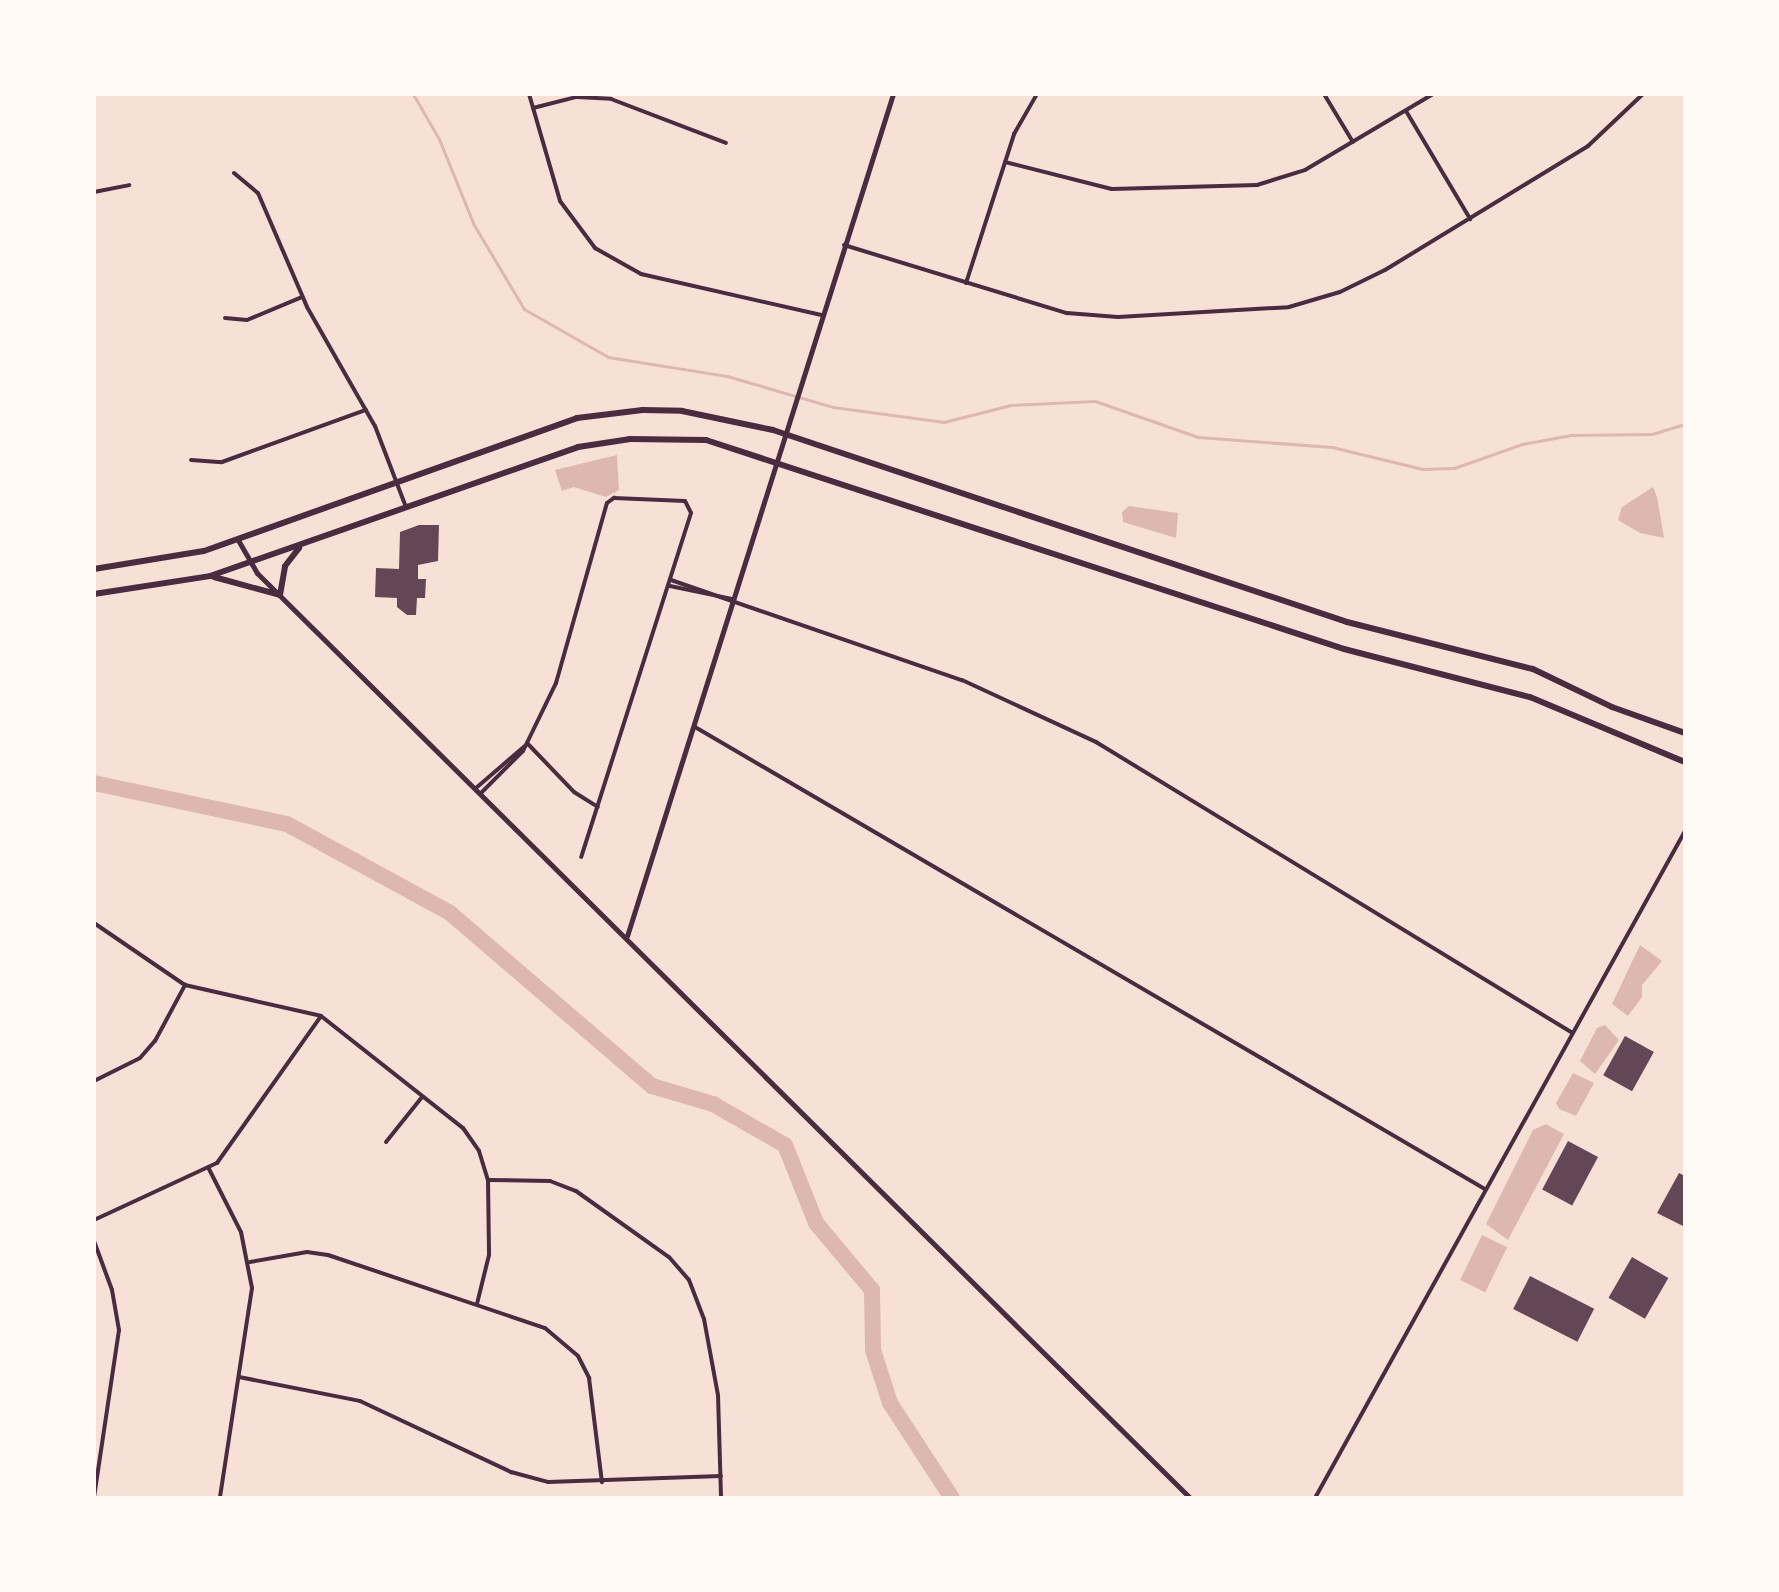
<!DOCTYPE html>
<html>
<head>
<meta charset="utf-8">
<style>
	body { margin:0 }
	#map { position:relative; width:1779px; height:1592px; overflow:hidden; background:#f7e1d7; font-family:Montserrat,sans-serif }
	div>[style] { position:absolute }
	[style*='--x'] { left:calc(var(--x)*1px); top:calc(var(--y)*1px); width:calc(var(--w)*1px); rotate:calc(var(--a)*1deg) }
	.water>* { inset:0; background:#dcb8b0; transform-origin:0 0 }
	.stream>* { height:3px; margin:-1.5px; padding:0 1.5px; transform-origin:1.5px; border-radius:1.5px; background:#dcb8b0 }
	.river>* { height:16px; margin:-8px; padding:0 8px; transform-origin:8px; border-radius:8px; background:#dcb8b0 }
	.building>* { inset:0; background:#644757; transform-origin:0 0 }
	.minor>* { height:4px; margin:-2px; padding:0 2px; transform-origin:2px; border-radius:2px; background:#4a2c40 }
	.tertiary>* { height:5px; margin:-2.5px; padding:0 2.5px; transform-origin:2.5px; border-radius:2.5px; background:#4a2c40 }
	.secondary>* { height:6px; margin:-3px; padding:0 3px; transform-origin:3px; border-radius:3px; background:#4a2c40 }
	span { translate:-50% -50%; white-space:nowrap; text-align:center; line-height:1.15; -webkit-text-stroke:8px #fffaf5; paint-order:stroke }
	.frame { position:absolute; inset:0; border:96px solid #fffaf5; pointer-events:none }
</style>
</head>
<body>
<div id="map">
	<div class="water">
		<div style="clip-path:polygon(617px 455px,619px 490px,606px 497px,574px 487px,562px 491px,555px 470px)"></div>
		<div style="clip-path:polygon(1653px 487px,1657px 497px,1664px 538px,1640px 533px,1618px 520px,1622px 507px)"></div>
		<div style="clip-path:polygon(1129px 506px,1178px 513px,1176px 538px,1123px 522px,1122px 512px)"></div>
		<div style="clip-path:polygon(1640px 945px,1662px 961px,1642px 985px,1642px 997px,1628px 1016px,1612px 1004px)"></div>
		<div style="clip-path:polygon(1605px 1025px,1619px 1040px,1595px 1074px,1580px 1061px,1597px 1028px)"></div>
		<div style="clip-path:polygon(1573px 1073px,1594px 1083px,1576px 1116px,1559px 1109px,1556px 1103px)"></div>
		<div style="clip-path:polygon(1546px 1124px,1564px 1134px,1508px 1240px,1486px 1224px,1533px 1130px)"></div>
		<div style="left:1482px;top:1235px;width:28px;height:50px;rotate:26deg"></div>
	</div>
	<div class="stream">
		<div style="--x:413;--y:94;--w:52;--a:60"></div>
		<div style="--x:439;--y:139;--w:93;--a:67.9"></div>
		<div style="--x:474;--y:225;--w:98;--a:59.2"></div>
		<div style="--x:524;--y:309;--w:97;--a:29.7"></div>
		<div style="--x:608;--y:357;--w:121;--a:9.1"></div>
		<div style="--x:727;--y:376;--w:110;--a:16.3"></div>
		<div style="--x:833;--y:407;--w:112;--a:7.7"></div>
		<div style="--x:944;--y:422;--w:69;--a:-14.2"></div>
		<div style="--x:1011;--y:405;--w:84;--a:-2.7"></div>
		<div style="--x:1095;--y:401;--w:109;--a:19.3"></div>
		<div style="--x:1198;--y:437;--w:134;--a:4.3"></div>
		<div style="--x:1332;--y:447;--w:93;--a:13.7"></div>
		<div style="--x:1422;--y:469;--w:32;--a:-2"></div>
		<div style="--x:1454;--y:468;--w:72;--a:-19.4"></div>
		<div style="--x:1522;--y:444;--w:50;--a:-10.4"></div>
		<div style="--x:1571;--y:435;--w:81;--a:-0.7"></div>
		<div style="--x:1652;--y:434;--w:34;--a:-17"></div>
	</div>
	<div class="river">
		<div style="--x:94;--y:783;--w:197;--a:12"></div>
		<div style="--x:287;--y:824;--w:186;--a:28.6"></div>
		<div style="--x:450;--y:913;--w:266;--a:40.6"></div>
		<div style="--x:652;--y:1086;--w:64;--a:16.4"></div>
		<div style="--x:713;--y:1104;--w:83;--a:29.7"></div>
		<div style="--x:785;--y:1145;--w:84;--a:68.3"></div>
		<div style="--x:816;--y:1223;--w:87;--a:50.1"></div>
		<div style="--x:872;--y:1290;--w:60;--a:89"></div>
		<div style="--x:873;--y:1350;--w:56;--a:72.2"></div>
		<div style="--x:890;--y:1403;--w:113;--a:56.9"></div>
	</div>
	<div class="building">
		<div style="clip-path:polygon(419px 525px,439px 525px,438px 561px,418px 565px,418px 579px,426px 579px,425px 598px,417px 598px,416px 615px,407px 615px,397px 607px,397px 598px,375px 597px,376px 568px,399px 569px,400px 532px)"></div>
		<div style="left:1625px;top:1036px;width:33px;height:45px;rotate:29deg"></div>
		<div style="left:1568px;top:1141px;width:34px;height:55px;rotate:28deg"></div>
		<div style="clip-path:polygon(1679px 1173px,1685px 1176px,1685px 1227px,1657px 1213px)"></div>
		<div style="left:1632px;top:1257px;width:42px;height:47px;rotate:30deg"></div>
		<div style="left:1530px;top:1276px;width:72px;height:37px;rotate:27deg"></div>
	</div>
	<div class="minor">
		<div style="--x:529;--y:94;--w:111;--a:73.8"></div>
		<div style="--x:560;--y:201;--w:59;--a:53.3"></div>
		<div style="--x:595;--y:248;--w:53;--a:29.5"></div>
		<div style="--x:641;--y:274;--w:186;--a:12.8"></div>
		<div style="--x:1324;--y:94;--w:56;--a:58.9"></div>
		<div style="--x:533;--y:108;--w:44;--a:-14.3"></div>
		<div style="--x:576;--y:97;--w:35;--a:3"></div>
		<div style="--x:611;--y:99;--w:123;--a:20.9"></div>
		<div style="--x:1406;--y:111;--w:126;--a:59.3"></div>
		<div style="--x:1005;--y:162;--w:110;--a:14.2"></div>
		<div style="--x:1112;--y:189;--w:145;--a:-1.6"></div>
		<div style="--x:1257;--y:185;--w:50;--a:-17.4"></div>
		<div style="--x:1305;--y:170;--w:149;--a:-30.7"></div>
		<div style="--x:234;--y:173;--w:31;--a:40"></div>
		<div style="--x:258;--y:193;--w:124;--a:66.7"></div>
		<div style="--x:307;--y:307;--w:137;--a:60.3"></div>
		<div style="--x:375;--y:426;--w:87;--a:69.1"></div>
		<div style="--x:94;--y:192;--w:36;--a:-11"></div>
		<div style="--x:844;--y:245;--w:233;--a:17"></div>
		<div style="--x:1067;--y:313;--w:51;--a:4.5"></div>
		<div style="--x:1118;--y:317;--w:171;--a:-3.3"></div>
		<div style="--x:1289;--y:307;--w:53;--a:-16.4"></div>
		<div style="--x:1340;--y:292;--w:50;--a:-26.1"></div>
		<div style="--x:1385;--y:270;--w:238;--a:-31.4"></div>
		<div style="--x:1588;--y:146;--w:76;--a:-43.4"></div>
		<div style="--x:966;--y:283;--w:157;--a:-72.1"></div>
		<div style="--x:1014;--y:134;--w:46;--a:-60.1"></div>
		<div style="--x:225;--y:318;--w:22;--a:5"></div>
		<div style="--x:247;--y:320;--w:60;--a:-22.7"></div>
		<div style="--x:191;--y:460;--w:31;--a:4"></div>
		<div style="--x:222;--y:462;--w:153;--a:-19.9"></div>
		<div style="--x:671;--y:580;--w:308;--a:19"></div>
		<div style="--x:962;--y:680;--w:148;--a:24.8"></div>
		<div style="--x:1096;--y:742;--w:557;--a:31.41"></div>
		<div style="--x:670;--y:586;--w:63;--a:11.8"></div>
		<div style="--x:695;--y:727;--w:915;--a:30.32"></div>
		<div style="--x:528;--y:744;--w:66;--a:46.2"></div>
		<div style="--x:574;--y:792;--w:28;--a:32"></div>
		<div style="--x:476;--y:788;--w:66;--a:-40.7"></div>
		<div style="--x:481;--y:793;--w:59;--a:-45"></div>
		<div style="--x:523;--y:751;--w:76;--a:-64.1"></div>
		<div style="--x:556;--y:683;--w:187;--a:-74.2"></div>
		<div style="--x:607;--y:503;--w:9;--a:-36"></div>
		<div style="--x:614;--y:498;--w:71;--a:2.4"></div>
		<div style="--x:685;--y:501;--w:13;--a:63"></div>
		<div style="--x:691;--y:513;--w:361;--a:107.7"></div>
		<div style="--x:94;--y:923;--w:110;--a:34.3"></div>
		<div style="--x:185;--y:985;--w:139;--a:12.8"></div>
		<div style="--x:321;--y:1016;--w:181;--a:38.3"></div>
		<div style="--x:463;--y:1128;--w:28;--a:55"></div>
		<div style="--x:479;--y:1151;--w:30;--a:73"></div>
		<div style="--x:488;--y:1180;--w:75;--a:89.2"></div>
		<div style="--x:489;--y:1255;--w:50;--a:103.8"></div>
		<div style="--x:94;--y:1081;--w:51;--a:-26.6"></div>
		<div style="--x:140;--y:1058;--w:23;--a:-49"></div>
		<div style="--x:155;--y:1041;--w:64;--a:-61.8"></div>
		<div style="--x:386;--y:1142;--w:58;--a:-51.3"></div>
		<div style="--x:209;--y:1169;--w:71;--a:63.1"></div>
		<div style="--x:241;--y:1232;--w:57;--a:78.9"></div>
		<div style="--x:252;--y:1288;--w:212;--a:98.7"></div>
		<div style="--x:488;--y:1180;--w:62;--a:0.9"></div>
		<div style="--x:550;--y:1181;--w:28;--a:21"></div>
		<div style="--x:576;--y:1191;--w:114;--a:35.4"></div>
		<div style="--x:669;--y:1257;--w:30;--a:49"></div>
		<div style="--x:689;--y:1280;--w:42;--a:69"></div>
		<div style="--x:704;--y:1319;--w:77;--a:79.6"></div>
		<div style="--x:718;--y:1395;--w:103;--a:88.3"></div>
		<div style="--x:94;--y:1220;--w:136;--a:-24.9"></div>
		<div style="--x:217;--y:1163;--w:180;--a:-54.7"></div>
		<div style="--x:94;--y:1241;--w:52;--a:69.8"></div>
		<div style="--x:112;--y:1290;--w:41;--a:80.1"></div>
		<div style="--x:119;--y:1330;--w:170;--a:98.5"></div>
		<div style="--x:250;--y:1262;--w:58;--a:-10"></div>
		<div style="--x:307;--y:1252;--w:21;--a:8"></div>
		<div style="--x:328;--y:1255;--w:229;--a:18.6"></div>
		<div style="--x:545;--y:1328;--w:43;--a:40.3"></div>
		<div style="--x:578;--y:1356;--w:25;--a:63"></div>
		<div style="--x:589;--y:1378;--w:105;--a:82.9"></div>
		<div style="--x:239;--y:1377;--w:123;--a:11.2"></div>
		<div style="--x:360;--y:1401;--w:167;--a:25.2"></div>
		<div style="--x:511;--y:1472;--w:38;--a:15"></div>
		<div style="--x:548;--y:1482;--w:173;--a:-2"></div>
		<div style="--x:1315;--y:1498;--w:763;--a:-60.98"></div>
	</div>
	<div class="tertiary">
		<div style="--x:238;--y:540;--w:38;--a:60"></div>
		<div style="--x:257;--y:573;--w:1314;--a:44.75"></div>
		<div style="--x:627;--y:936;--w:883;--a:-72.47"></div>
	</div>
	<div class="secondary">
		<div style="--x:94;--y:569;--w:111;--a:-9.3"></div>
		<div style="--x:204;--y:551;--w:396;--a:-19.6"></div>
		<div style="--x:577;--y:418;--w:66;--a:-6.9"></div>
		<div style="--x:643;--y:410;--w:39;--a:1"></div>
		<div style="--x:682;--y:411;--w:93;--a:11.8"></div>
		<div style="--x:773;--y:430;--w:605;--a:18.49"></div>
		<div style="--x:1347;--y:622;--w:192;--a:14.2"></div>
		<div style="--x:1533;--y:669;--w:88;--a:25.7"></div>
		<div style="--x:1612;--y:707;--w:77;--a:19.6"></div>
		<div style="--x:214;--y:577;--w:68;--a:15.3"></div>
		<div style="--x:280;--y:595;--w:29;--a:-80"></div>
		<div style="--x:285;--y:566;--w:23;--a:-52"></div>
		<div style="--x:94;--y:594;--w:117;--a:-8.8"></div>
		<div style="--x:210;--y:576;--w:390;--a:-19.3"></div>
		<div style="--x:578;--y:447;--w:53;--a:-8.7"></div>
		<div style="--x:630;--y:439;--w:76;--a:0.8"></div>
		<div style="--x:706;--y:440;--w:671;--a:18.14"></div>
		<div style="--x:1344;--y:649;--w:192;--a:14.5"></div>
		<div style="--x:1530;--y:697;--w:168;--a:22.8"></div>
	</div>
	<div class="frame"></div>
</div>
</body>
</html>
